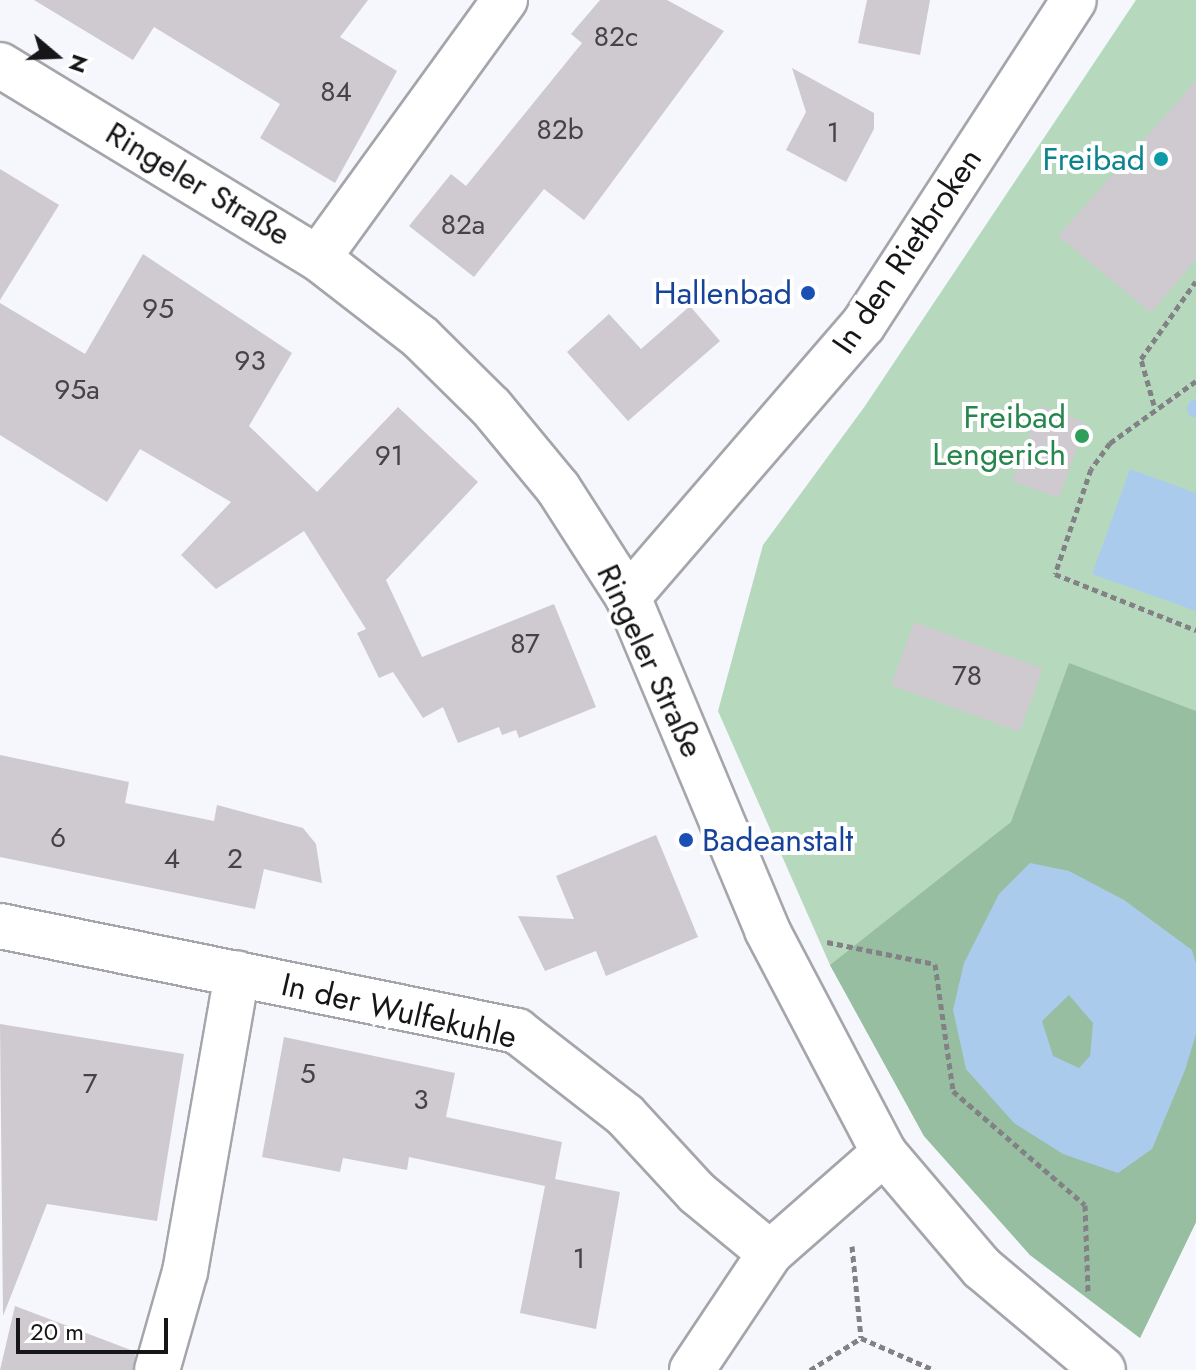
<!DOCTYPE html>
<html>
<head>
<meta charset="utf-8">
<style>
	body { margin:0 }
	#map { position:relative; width:1196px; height:1370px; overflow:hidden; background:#f6f6fd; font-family:Jost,sans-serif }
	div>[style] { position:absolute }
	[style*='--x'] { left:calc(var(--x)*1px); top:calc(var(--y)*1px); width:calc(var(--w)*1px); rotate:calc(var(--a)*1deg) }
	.green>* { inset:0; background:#b6d9bd }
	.forest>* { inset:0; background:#98bea1 }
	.water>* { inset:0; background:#abcbed }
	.stream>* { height:16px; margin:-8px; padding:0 8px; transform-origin:8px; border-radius:8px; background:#abcbed }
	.building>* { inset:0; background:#cfcad0; transform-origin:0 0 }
	.path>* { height:5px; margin-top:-2.5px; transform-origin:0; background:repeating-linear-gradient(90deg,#818186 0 6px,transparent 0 10px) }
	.roads { filter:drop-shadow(2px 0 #a5a5ac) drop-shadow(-2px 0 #a5a5ac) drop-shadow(0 2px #a5a5ac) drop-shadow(0 -2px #a5a5ac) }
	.minor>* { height:44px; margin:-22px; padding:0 22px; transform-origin:22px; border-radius:22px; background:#fff }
	.dots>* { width:22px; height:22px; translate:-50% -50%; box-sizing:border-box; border:4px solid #fff; border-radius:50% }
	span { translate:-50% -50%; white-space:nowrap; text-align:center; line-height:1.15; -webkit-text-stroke:8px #fff; paint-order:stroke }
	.number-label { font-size:28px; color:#444347 }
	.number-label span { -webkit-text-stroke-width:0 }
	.culture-label { font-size:32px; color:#0d838f }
	.right { translate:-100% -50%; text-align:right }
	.street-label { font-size:32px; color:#161619 }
	.transit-label { font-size:32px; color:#164399 }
	.left { translate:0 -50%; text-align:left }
	.leisure-label { font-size:32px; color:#27864d }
	.north { position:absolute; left:16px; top:16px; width:80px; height:80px; -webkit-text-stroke:6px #fff; paint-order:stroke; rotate:109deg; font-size:22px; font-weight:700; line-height:32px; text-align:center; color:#161619 }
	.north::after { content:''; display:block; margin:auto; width:28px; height:36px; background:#161619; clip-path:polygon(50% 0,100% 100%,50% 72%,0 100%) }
	.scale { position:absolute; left:16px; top:1318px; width:152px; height:36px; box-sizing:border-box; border:4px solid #161619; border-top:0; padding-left:10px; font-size:24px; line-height:28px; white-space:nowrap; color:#161619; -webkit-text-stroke:6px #fff; paint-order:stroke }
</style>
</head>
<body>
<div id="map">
	<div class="green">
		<div style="clip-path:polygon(1136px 0,1196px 0,1196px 1222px,1140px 1338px,1030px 1255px,924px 1136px,830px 965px,718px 711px,763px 545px,865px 406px)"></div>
	</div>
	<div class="forest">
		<div style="clip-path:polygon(1069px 663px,1196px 711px,1196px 1222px,1140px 1338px,1030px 1255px,924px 1136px,830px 965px,1011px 822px)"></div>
	</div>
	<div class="water">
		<div style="clip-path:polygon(1130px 469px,1196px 493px,1196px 611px,1092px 574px)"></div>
		<div style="clip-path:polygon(evenodd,1030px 863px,1069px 871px,1124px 900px,1192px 950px,1196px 964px,1196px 1034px,1185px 1070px,1152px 1149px,1118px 1173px,1063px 1154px,1014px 1123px,966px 1069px,953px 1010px,964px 963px,999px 894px,1030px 863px,1069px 995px,1093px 1023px,1090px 1056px,1079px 1068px,1053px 1056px,1042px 1021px,1069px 995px)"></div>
	</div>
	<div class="stream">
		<div style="--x:1195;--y:409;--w:2;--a:-63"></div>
	</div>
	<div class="building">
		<div style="clip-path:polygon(34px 0,368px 0,340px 37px,397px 71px,335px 183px,260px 138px,280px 104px,154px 27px,133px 60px)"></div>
		<div style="clip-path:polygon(600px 0,667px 0,724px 31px,584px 220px,544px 189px,474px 277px,409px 226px,451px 174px,466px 186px,582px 43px,571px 34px)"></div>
		<div style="clip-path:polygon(867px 0,930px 0,920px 55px,858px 43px)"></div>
		<div style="clip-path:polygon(792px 68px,874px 113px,874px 129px,846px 182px,786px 150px,806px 112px)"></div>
		<div style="clip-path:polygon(1196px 81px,1196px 259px,1151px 313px,1058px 236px)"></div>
		<div style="clip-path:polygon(0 169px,59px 205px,0 300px)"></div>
		<div style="clip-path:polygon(143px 254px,292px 353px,249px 426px,317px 492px,398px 407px,478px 482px,386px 580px,422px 657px,554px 604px,596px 707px,519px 738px,516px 730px,502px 735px,499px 727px,458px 743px,443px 707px,423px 718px,393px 672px,379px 678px,357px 633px,366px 629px,304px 531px,216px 589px,181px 555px,231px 502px,140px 449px,107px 502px,0 435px,0 303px,85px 354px)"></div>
		<div style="clip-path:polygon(690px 306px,720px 341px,628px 421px,567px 352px,609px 314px,641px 349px)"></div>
		<div style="left:1040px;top:406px;width:49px;height:80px;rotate:20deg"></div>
		<div style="left:914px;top:622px;width:137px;height:67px;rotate:20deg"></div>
		<div style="clip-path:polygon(0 755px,129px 782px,125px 803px,214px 821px,217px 805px,303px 828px,316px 844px,322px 883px,264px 869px,255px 909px,0 857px)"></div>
		<div style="clip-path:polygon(656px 835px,698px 937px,606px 976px,596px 951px,545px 971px,518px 916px,574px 919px,556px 876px)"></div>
		<div style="clip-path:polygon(0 1024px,184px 1054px,157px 1221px,47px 1204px,3px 1316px)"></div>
		<div style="clip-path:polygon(284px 1037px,455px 1073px,446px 1117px,562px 1142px,555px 1179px,620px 1192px,596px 1329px,520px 1313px,545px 1186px,409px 1157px,407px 1170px,343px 1158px,340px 1172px,262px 1157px)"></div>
		<div style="clip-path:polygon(15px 1306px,136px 1352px,133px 1370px,0 1370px)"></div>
	</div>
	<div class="path">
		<div style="--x:1196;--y:381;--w:106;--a:144.2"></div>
		<div style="--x:1110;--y:443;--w:32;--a:126"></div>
		<div style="--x:1091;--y:469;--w:111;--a:108.9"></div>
		<div style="--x:1055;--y:574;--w:152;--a:21.7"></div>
		<div style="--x:1154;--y:405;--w:48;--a:-105.8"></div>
		<div style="--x:1141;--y:359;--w:95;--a:-54.8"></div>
		<div style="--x:827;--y:942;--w:110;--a:11.5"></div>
		<div style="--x:935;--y:964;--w:128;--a:81.9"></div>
		<div style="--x:953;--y:1091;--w:174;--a:40.8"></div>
		<div style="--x:1085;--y:1205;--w:88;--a:88"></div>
		<div style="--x:852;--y:1246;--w:92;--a:84.4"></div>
		<div style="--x:861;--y:1338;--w:80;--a:23.7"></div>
		<div style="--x:810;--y:1370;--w:60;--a:-32.1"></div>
	</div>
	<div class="roads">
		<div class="minor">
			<div style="--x:0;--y:65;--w:372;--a:31.3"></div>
			<div style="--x:318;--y:258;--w:130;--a:37.8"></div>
			<div style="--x:421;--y:338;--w:98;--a:44.6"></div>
			<div style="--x:491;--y:407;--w:105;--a:50.4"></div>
			<div style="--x:558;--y:488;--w:130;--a:57.3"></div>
			<div style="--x:628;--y:597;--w:361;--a:67.3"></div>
			<div style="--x:767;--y:930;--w:252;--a:62.3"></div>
			<div style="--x:884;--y:1153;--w:151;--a:49.6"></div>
			<div style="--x:982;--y:1268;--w:158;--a:40.1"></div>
			<div style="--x:318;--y:258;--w:319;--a:-54.1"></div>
			<div style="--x:628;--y:597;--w:359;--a:-49.2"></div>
			<div style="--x:863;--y:325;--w:387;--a:-57"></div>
			<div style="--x:0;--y:926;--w:528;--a:11.48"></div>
			<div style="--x:517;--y:1031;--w:137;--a:37.9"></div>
			<div style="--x:625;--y:1115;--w:106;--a:47.3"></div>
			<div style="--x:697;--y:1193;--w:94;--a:39.4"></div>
			<div style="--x:157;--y:1370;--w:102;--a:-74.1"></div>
			<div style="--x:185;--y:1272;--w:303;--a:-80.1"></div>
			<div style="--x:692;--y:1370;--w:141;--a:-56.3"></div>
			<div style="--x:770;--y:1253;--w:152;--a:-41.3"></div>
		</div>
	</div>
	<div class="dots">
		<div style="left:1161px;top:159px;background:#0f9aa8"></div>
		<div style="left:808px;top:293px;background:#1a4fb4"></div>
		<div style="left:1082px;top:436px;background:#2e9e5b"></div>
		<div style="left:686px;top:840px;background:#1a4fb4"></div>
	</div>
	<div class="number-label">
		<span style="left:616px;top:37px">82c</span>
		<span style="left:336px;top:92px">84</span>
		<span style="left:560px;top:130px">82b</span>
		<span style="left:833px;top:133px">1</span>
		<span style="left:463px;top:225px">82a</span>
		<span style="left:158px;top:309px">95</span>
		<span style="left:250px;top:361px">93</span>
		<span style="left:77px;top:390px">95a</span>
		<span style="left:389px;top:456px">91</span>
		<span style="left:525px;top:644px">87</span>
		<span style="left:967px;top:676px">78</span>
		<span style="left:58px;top:838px">6</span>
		<span style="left:172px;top:859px">4</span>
		<span style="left:235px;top:859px">2</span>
		<span style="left:308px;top:1074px">5</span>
		<span style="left:90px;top:1084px">7</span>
		<span style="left:421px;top:1100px">3</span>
		<span style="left:579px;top:1259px">1</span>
	</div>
	<div class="culture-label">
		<span class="right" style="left:1145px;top:159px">Freibad</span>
	</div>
	<div class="street-label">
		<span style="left:198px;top:184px;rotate:31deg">Ringeler Straße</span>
		<span style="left:907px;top:251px;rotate:-56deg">In den Rietbroken</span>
		<span style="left:650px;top:661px;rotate:65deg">Ringeler Straße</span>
		<span style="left:399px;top:1011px;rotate:13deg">In der Wulfekuhle</span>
	</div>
	<div class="transit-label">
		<span class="right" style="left:792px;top:293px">Hallenbad</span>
		<span class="left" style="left:702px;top:840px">Badeanstalt</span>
	</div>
	<div class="leisure-label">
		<span class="right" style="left:1066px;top:436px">Freibad<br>Lengerich</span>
	</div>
	<div class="north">N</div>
	<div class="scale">20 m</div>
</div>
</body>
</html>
